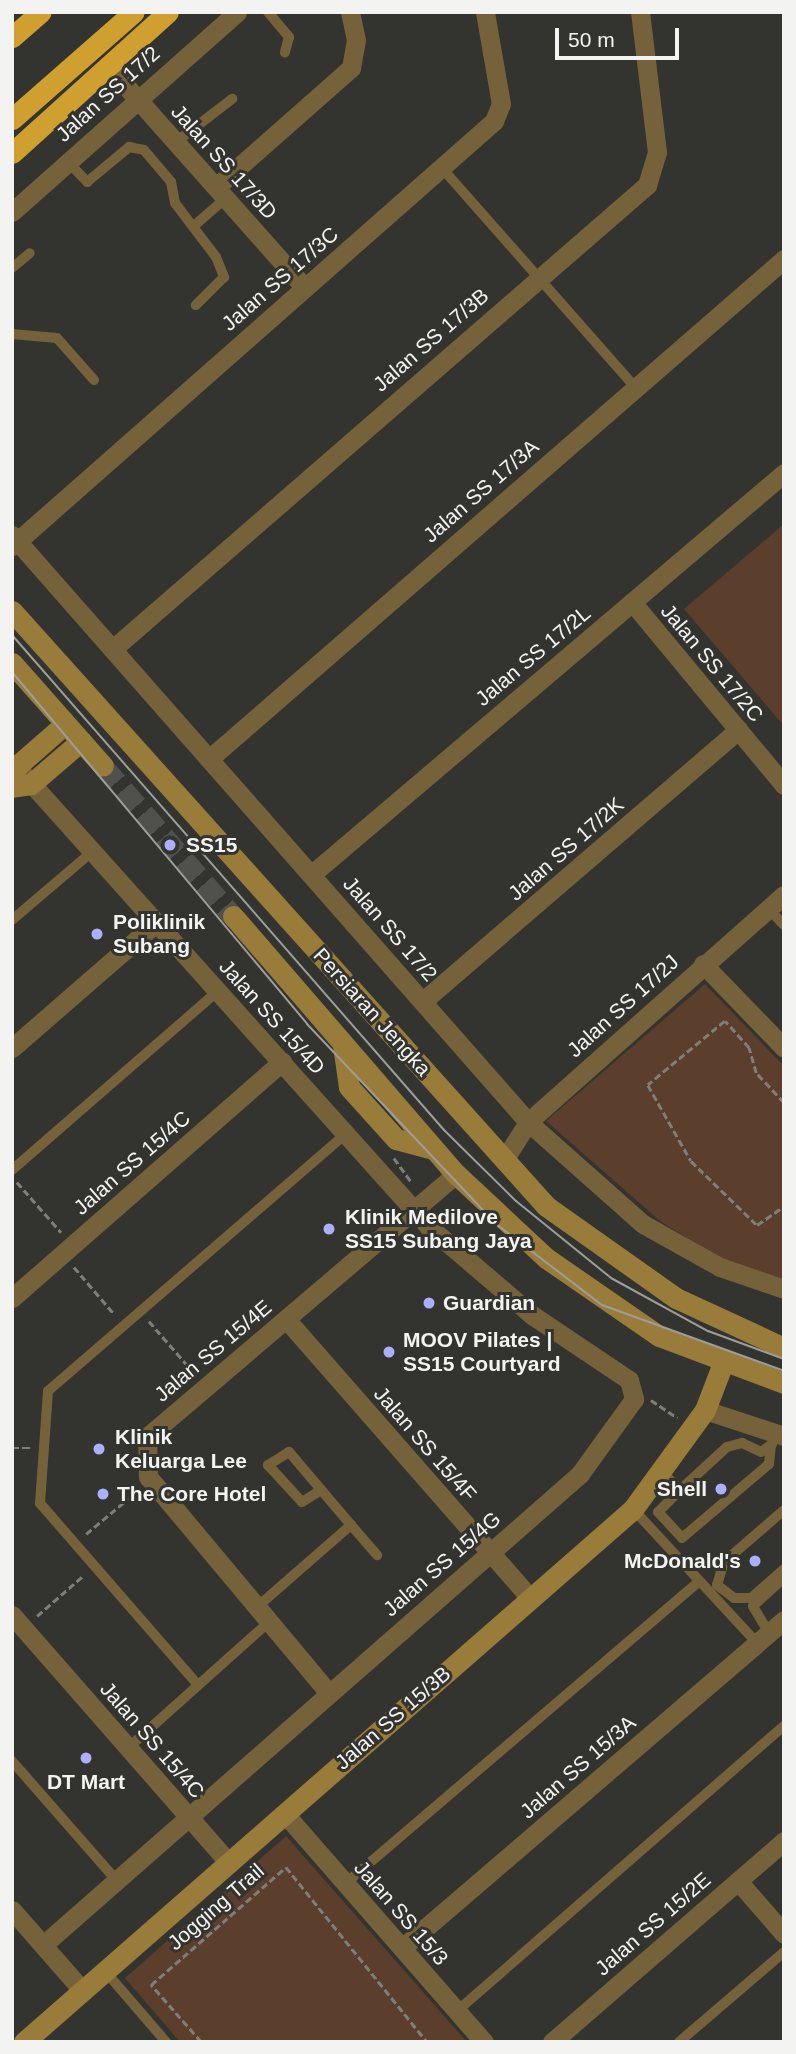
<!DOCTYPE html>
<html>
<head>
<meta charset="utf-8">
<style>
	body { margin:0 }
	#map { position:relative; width:796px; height:2054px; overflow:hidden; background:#33332f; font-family:Arial,sans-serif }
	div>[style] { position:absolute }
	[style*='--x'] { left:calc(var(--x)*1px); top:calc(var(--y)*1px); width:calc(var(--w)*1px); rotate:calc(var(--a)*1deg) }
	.green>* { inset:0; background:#5b3e2c }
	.secondary-tunnel>* { height:21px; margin-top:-10.5px; transform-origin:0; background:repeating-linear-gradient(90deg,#50504c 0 21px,transparent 0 31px) }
	.path>* { height:2.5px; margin-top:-1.25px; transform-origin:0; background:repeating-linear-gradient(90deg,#7e7e7b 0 7px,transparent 0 10.5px) }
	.lane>* { height:10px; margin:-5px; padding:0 5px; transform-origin:5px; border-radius:5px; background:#75623b }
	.street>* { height:19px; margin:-9.5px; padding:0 9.5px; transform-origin:9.5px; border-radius:9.5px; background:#75623b }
	.secondary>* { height:21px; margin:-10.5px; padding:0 10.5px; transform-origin:10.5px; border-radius:10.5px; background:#997b3a }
	.highway>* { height:21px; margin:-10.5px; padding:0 10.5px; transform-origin:10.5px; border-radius:10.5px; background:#cf9f2f }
	.tram>* { height:2px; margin:-1px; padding:0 1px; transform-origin:1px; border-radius:1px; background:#9d9e9a }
	.dots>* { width:19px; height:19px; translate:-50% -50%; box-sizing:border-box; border:4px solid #33332f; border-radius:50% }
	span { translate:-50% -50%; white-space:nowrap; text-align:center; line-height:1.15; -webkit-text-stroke:6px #33332f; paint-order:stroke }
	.street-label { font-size:21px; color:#f3f4f1 }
	.poi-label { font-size:21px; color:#f3f4f1; font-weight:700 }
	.left { translate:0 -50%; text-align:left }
	.right { translate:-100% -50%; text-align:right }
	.frame { position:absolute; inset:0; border:14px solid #f3f4f1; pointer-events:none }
	.scale { position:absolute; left:555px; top:28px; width:124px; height:32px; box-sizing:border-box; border:4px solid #f3f4f1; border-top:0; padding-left:9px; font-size:21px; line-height:24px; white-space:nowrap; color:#f3f4f1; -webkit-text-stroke:5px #33332f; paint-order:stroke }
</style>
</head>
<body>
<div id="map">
	<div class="green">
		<div style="clip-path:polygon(784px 524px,784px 726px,684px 609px)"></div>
		<div style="clip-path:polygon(705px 984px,784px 1066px,784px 1281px,731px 1265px,660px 1221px,546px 1121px)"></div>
		<div style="clip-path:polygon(286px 1836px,467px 2042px,180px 2042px,125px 1978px)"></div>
	</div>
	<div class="secondary-tunnel">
		<div style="--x:103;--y:766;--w:198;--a:49.1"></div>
	</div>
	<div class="path">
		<div style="--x:784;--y:1103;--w:41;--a:-133"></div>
		<div style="--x:756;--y:1073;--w:26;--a:-106"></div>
		<div style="--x:749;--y:1048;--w:36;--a:-132"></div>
		<div style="--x:725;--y:1021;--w:100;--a:140.3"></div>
		<div style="--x:648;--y:1085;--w:87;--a:60.5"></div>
		<div style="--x:691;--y:1161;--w:92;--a:44.1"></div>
		<div style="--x:757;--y:1225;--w:33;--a:-35"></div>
		<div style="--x:394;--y:1158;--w:29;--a:54"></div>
		<div style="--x:17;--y:1182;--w:67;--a:48.7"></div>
		<div style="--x:74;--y:1267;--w:63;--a:49.5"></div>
		<div style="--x:149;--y:1321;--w:70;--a:49"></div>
		<div style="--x:651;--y:1400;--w:32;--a:34"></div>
		<div style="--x:12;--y:1448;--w:19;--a:0"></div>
		<div style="--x:86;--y:1534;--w:67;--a:-40.1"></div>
		<div style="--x:37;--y:1616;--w:62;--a:-41.1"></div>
		<div style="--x:201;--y:2042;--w:76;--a:-131.3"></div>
		<div style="--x:151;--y:1985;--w:179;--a:-41.2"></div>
		<div style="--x:286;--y:1867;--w:225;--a:51.1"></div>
	</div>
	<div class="lane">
		<div style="--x:268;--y:12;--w:33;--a:50"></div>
		<div style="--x:289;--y:37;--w:16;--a:105"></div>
		<div style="--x:176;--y:142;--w:71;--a:-37.5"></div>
		<div style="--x:68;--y:162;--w:28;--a:46"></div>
		<div style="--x:87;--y:182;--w:55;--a:-39.8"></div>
		<div style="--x:129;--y:147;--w:15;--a:11"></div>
		<div style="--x:144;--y:150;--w:42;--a:49.8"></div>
		<div style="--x:171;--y:182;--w:21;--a:79"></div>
		<div style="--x:175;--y:203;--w:68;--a:52.8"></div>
		<div style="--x:216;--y:257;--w:22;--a:68"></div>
		<div style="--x:224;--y:277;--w:40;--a:135"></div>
		<div style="--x:441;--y:167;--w:292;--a:48.6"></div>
		<div style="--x:195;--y:225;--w:41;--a:-41.1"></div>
		<div style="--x:12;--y:268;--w:23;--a:-40"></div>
		<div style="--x:12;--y:334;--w:45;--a:5.1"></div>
		<div style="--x:57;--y:338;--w:56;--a:48.6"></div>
		<div style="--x:768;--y:908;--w:23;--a:47"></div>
		<div style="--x:12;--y:920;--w:106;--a:-40.4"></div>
		<div style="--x:12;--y:1170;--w:273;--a:-41"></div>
		<div style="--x:662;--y:1472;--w:25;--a:45"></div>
		<div style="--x:680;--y:1490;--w:64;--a:-42.5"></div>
		<div style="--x:727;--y:1447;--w:16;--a:-15"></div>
		<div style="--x:742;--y:1443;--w:21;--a:25"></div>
		<div style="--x:761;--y:1452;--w:14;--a:-36"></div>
		<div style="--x:680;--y:1490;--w:31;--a:135"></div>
		<div style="--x:658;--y:1512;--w:35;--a:47"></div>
		<div style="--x:682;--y:1538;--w:114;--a:-40.4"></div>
		<div style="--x:769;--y:1464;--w:18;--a:-84"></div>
		<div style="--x:633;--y:1509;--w:183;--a:47.2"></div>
		<div style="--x:784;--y:1510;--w:79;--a:139.1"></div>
		<div style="--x:724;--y:1562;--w:24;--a:107"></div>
		<div style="--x:717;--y:1585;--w:21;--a:37"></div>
		<div style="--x:734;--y:1598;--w:17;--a:0"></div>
		<div style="--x:751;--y:1598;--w:44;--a:-41.3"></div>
		<div style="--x:351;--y:1525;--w:40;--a:49"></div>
		<div style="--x:257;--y:1607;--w:125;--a:-41.1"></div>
		<div style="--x:351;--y:1525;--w:96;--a:-130.3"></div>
		<div style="--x:289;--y:1452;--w:25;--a:148"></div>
		<div style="--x:268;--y:1465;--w:50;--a:47.4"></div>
		<div style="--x:302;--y:1502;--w:22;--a:-32"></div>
		<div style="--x:769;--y:1633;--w:31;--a:-121"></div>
		<div style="--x:753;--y:1606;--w:42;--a:-42.1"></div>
		<div style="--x:198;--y:1685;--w:241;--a:-131"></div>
		<div style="--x:40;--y:1503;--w:112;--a:-85.9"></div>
		<div style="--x:48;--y:1391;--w:394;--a:-40.8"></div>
		<div style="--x:128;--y:1748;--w:189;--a:-41.8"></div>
		<div style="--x:12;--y:1761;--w:158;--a:48.8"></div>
		<div style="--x:346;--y:1883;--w:464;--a:-40.5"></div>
		<div style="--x:105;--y:1971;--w:94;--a:49.3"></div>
		<div style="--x:457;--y:2011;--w:434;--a:-41.1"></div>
		<div style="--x:679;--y:2042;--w:138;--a:-40.6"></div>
	</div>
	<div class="street">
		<div style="--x:109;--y:67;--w:295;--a:48.4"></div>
		<div style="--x:216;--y:187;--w:180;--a:-41.4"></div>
		<div style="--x:351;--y:68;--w:28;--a:-80"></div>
		<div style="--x:356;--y:40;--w:29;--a:-102"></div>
		<div style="--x:12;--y:212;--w:301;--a:-41.6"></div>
		<div style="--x:12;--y:535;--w:782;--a:48.68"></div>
		<div style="--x:528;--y:1122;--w:154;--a:41.6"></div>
		<div style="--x:643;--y:1224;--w:88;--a:29.2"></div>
		<div style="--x:720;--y:1267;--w:68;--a:19"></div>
		<div style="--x:12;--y:546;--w:643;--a:-41.4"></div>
		<div style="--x:494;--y:121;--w:18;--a:-68"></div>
		<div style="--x:501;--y:104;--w:93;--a:-99.9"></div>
		<div style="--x:632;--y:602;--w:238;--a:50.3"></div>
		<div style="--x:115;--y:647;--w:705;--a:-40.97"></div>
		<div style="--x:647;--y:185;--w:34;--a:-73"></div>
		<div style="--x:657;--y:152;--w:141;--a:-96.9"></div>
		<div style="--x:209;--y:759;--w:762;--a:-41.01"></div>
		<div style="--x:22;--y:773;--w:610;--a:48.12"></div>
		<div style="--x:429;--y:1227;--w:135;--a:40.5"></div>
		<div style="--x:532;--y:1315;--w:117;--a:33.8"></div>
		<div style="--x:629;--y:1380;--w:20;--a:75"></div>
		<div style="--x:634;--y:1399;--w:92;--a:125.8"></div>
		<div style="--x:580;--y:1474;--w:714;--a:138.75"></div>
		<div style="--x:312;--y:874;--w:619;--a:-40.35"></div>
		<div style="--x:703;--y:964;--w:117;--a:46"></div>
		<div style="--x:423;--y:1001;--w:416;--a:-40.7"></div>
		<div style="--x:12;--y:1048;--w:192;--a:-41"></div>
		<div style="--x:504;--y:1160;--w:45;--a:-57.7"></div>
		<div style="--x:528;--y:1122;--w:342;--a:-41.6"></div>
		<div style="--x:12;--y:1298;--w:359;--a:-41.2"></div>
		<div style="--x:286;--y:1319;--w:371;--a:48.8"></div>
		<div style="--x:705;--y:1410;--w:83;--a:18.2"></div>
		<div style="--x:12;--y:1615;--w:330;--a:48.8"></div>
		<div style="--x:328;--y:1692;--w:280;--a:-129.9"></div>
		<div style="--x:148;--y:1477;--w:40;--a:-91.4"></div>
		<div style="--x:147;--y:1437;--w:406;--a:-40.4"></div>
		<div style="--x:285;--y:1814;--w:303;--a:48.9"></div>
		<div style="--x:738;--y:1881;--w:70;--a:49"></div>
		<div style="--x:12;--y:1910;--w:108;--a:48.8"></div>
		<div style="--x:402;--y:1948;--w:503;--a:-40.65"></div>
		<div style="--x:552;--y:2042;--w:307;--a:-40.9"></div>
	</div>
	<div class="secondary">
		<div style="--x:12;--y:611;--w:799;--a:48.09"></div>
		<div style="--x:546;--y:1206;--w:159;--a:35.3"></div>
		<div style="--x:676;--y:1298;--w:119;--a:24.8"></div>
		<div style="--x:12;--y:663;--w:137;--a:48.5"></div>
		<div style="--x:12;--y:779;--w:14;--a:-69"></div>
		<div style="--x:17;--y:766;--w:64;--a:-41.2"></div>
		<div style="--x:12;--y:787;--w:19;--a:-9"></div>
		<div style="--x:31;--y:784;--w:66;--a:-40.7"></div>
		<div style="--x:233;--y:916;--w:341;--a:49.2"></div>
		<div style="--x:456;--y:1174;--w:123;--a:43"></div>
		<div style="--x:546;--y:1258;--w:137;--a:34.6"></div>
		<div style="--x:659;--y:1336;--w:134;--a:20.6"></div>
		<div style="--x:343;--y:1045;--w:42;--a:81.9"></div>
		<div style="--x:349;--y:1087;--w:70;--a:47.9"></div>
		<div style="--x:396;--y:1139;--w:38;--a:15"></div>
		<div style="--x:24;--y:2042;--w:809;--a:-41.19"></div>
		<div style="--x:633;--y:1509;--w:122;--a:-54"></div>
		<div style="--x:705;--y:1410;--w:50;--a:-69"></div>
	</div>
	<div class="highway">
		<div style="--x:12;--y:37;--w:38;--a:-41"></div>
		<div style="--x:12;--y:119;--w:162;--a:-41.3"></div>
		<div style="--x:12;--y:153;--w:210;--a:-42.1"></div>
	</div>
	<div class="tram">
		<div style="--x:12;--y:635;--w:657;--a:48.89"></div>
		<div style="--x:444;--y:1130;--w:101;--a:44.6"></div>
		<div style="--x:516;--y:1201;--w:122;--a:39"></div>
		<div style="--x:611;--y:1278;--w:111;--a:28.7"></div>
		<div style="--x:708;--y:1331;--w:81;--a:20.2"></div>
		<div style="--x:12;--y:672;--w:459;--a:50"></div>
		<div style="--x:307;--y:1024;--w:275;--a:46.6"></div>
		<div style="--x:496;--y:1224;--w:133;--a:37.4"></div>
		<div style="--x:602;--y:1305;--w:194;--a:19.9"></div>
	</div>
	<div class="dots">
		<div style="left:170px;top:845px;background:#acaffb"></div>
		<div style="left:97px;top:934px;background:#acaffb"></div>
		<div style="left:329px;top:1229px;background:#acaffb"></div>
		<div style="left:429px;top:1303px;background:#acaffb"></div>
		<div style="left:389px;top:1352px;background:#acaffb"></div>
		<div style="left:99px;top:1449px;background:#acaffb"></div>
		<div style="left:721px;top:1489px;background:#acaffb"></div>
		<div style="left:103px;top:1494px;background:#acaffb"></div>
		<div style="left:755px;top:1561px;background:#acaffb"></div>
		<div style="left:86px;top:1758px;background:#acaffb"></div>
	</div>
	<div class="street-label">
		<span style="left:108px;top:94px;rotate:-42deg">Jalan SS 17/2</span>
		<span style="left:224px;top:162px;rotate:48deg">Jalan SS 17/3D</span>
		<span style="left:280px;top:279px;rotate:-41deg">Jalan SS 17/3C</span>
		<span style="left:431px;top:340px;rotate:-41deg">Jalan SS 17/3B</span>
		<span style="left:481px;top:491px;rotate:-41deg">Jalan SS 17/3A</span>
		<span style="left:533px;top:656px;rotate:-40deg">Jalan SS 17/2L</span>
		<span style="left:712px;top:663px;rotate:50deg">Jalan SS 17/2C</span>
		<span style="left:566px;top:849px;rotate:-41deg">Jalan SS 17/2K</span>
		<span style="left:390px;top:929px;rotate:49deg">Jalan SS 17/2</span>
		<span style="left:623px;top:1006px;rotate:-42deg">Jalan SS 17/2J</span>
		<span style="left:372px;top:1012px;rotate:48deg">Persiaran Jengka</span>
		<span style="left:272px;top:1017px;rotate:48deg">Jalan SS 15/4D</span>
		<span style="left:132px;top:1163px;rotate:-41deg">Jalan SS 15/4C</span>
		<span style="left:213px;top:1351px;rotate:-40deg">Jalan SS 15/4E</span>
		<span style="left:425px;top:1444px;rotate:49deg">Jalan SS 15/4F</span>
		<span style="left:442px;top:1564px;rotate:-41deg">Jalan SS 15/4G</span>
		<span style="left:393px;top:1718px;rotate:-41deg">Jalan SS 15/3B</span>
		<span style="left:152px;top:1740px;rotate:49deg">Jalan SS 15/4C</span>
		<span style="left:578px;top:1767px;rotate:-41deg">Jalan SS 15/3A</span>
		<span style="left:216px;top:1907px;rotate:-41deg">Jogging Trail</span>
		<span style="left:401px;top:1913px;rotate:49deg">Jalan SS 15/3</span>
		<span style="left:653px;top:1924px;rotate:-41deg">Jalan SS 15/2E</span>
	</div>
	<div class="poi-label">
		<span class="left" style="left:186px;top:845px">SS15</span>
		<span class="left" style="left:113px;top:934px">Poliklinik<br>Subang</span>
		<span class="left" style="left:345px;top:1229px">Klinik Medilove<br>SS15 Subang Jaya</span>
		<span class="left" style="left:443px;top:1303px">Guardian</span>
		<span class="left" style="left:403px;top:1352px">MOOV Pilates |<br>SS15 Courtyard</span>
		<span class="left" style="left:115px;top:1449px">Klinik<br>Keluarga Lee</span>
		<span class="right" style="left:707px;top:1489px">Shell</span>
		<span class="left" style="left:117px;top:1494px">The Core Hotel</span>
		<span class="right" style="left:741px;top:1561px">McDonald's</span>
		<span style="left:86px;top:1782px">DT Mart</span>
	</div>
	<div class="frame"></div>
	<div class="scale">50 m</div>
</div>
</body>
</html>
